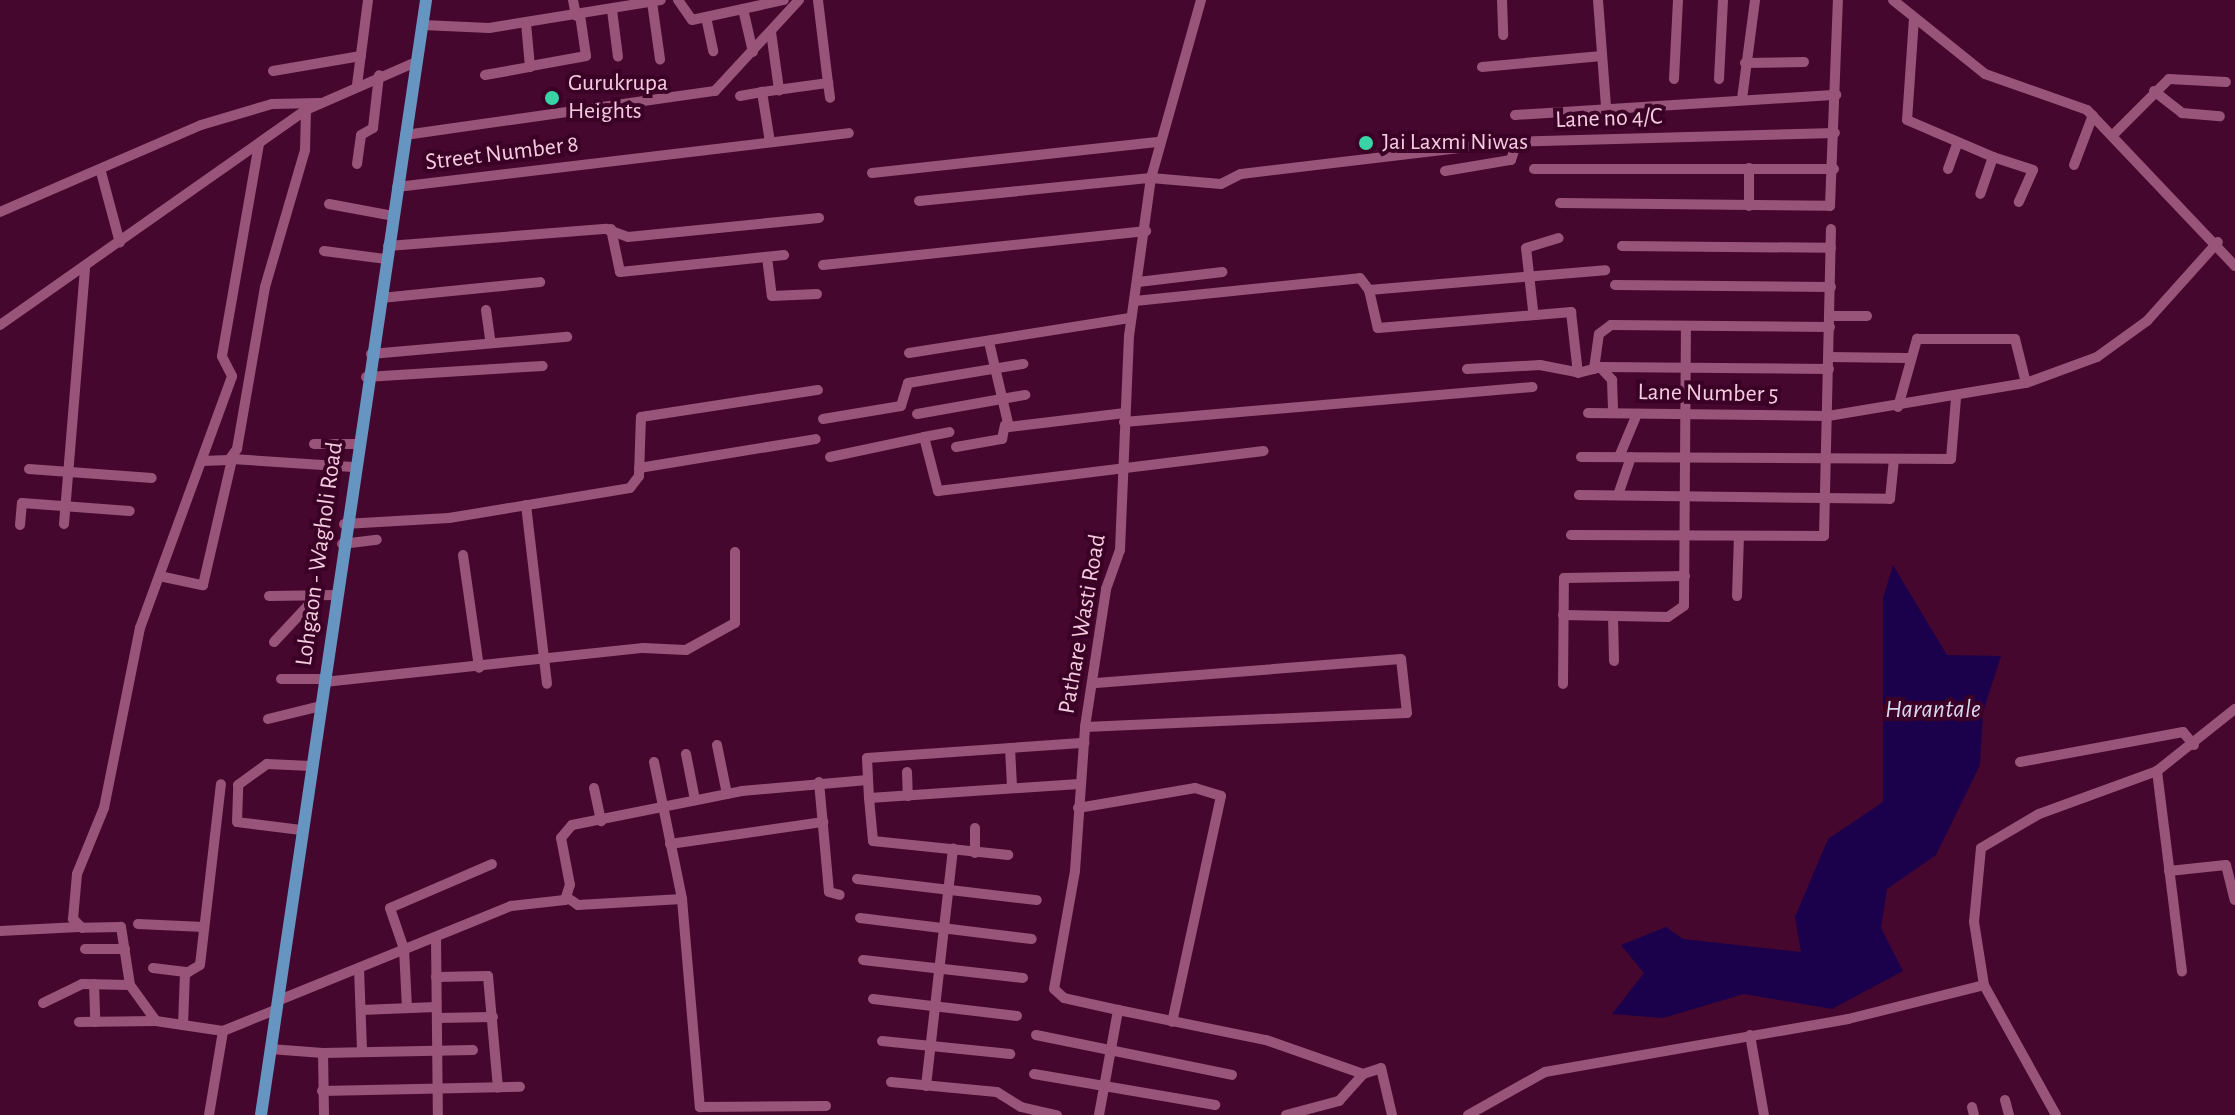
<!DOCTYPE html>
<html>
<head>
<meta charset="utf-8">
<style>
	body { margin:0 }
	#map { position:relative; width:2235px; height:1115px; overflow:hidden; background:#46072e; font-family:"Alegreya Sans",sans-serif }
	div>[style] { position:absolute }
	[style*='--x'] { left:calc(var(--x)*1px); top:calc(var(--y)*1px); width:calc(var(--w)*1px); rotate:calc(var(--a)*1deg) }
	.water>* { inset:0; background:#1b004b }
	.minor>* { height:10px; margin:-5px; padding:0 5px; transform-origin:5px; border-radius:5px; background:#995479 }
	.major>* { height:12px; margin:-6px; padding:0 6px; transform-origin:6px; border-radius:6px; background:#6695c1 }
	.dots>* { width:22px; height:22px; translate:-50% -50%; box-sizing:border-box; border:4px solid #3b0025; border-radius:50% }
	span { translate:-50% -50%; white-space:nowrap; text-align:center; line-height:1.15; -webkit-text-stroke:8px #3b0025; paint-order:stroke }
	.poi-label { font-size:24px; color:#f4ccdf }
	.left { translate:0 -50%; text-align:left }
	.street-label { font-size:24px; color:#f4ccdf }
	.water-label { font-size:26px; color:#d9d8ee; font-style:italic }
</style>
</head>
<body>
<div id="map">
	<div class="water">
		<div style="clip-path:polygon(1893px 565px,1947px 655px,2001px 656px,1983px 712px,1980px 765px,1936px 855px,1887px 889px,1881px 928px,1903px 971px,1832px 1009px,1744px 994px,1663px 1018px,1612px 1014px,1644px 973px,1621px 945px,1666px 927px,1683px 939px,1801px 952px,1795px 917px,1828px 839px,1883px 802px,1883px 598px)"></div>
	</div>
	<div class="minor">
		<div style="--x:573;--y:0;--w:16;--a:79"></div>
		<div style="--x:678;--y:0;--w:24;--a:55"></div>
		<div style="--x:692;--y:20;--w:94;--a:-12.3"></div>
		<div style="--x:1502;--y:0;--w:35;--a:88"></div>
		<div style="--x:1598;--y:0;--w:107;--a:85.7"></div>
		<div style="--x:1893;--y:0;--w:118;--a:38.8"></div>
		<div style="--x:1985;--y:74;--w:108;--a:19.4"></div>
		<div style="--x:2087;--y:110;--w:215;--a:46.5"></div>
		<div style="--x:652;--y:2;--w:58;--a:82"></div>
		<div style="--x:743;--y:9;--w:44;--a:76.9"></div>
		<div style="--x:612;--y:10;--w:47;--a:82.7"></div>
		<div style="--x:706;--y:17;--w:35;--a:78"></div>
		<div style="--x:1914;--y:18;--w:102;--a:93.9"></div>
		<div style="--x:1907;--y:120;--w:94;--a:23.3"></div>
		<div style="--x:1993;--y:157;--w:39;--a:109"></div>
		<div style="--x:423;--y:25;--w:66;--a:2.6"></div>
		<div style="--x:489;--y:28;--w:174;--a:-9.2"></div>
		<div style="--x:771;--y:32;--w:59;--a:82.1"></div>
		<div style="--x:1745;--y:63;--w:59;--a:-1"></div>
		<div style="--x:531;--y:66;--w:56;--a:-10.3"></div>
		<div style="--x:586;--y:56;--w:41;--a:-98.3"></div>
		<div style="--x:1482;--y:67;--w:120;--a:-5.3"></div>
		<div style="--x:273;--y:71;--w:89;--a:-9.7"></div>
		<div style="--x:485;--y:75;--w:46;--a:-10.1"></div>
		<div style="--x:530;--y:67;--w:44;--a:-95.2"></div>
		<div style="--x:1674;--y:79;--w:79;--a:-87.1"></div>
		<div style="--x:1719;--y:79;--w:79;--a:-87.1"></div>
		<div style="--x:828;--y:83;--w:15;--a:82"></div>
		<div style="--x:357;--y:85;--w:86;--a:-82.6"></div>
		<div style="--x:2154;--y:91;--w:36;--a:38"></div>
		<div style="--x:2182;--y:113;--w:38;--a:5"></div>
		<div style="--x:740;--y:96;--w:22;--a:-10"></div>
		<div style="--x:1742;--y:99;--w:100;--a:-82.5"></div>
		<div style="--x:1515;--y:115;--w:322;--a:-3.6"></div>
		<div style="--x:2115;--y:133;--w:76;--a:-45"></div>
		<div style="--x:2169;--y:79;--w:57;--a:3"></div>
		<div style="--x:405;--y:135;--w:313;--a:-8.1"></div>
		<div style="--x:715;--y:91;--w:124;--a:-47.3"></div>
		<div style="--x:770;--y:142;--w:51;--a:-99.1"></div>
		<div style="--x:762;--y:92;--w:67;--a:-7.8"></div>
		<div style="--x:828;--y:83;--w:84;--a:-96.9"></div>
		<div style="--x:1993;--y:157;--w:42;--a:18"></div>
		<div style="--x:2033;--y:170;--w:35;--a:114"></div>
		<div style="--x:357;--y:164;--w:29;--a:-82"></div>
		<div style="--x:361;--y:135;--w:14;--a:-30"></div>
		<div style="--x:373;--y:128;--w:53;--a:-83.5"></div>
		<div style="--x:2074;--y:165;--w:53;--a:-69.2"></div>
		<div style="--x:1534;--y:169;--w:300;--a:0"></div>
		<div style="--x:1948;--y:169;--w:27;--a:-70"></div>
		<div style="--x:1445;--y:171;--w:67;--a:-9.5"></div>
		<div style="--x:1511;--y:160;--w:19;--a:-72"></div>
		<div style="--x:101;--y:172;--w:73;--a:75"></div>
		<div style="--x:872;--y:173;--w:289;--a:-6.2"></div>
		<div style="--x:397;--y:187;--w:455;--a:-6.8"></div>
		<div style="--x:919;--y:201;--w:233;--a:-5.7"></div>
		<div style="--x:1151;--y:178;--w:70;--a:4.9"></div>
		<div style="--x:1221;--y:184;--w:22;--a:-27"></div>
		<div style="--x:1241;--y:174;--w:271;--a:-6.8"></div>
		<div style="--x:1510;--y:142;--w:325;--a:-1.6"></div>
		<div style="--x:1560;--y:203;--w:270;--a:0.6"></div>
		<div style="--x:1830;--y:206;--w:206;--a:-87.8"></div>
		<div style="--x:329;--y:204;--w:65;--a:10.6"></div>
		<div style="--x:1749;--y:206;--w:38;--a:-90"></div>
		<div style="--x:0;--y:212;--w:219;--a:-23.4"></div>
		<div style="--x:201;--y:125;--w:74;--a:-16.5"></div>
		<div style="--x:272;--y:104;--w:47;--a:-1.2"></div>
		<div style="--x:611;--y:229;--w:44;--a:78.2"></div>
		<div style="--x:620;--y:272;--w:165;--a:-5.9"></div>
		<div style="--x:388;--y:246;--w:219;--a:-4.5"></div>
		<div style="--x:606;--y:229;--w:23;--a:20"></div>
		<div style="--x:628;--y:237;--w:192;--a:-5.7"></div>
		<div style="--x:1622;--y:246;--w:209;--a:0.5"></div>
		<div style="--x:324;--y:251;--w:63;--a:7.4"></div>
		<div style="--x:767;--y:257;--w:39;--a:83"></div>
		<div style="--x:772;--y:296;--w:45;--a:-2.5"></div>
		<div style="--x:823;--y:265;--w:325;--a:-6"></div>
		<div style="--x:1138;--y:282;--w:85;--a:-6.8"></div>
		<div style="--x:1615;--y:285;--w:216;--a:0.5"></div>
		<div style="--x:1369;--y:290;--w:39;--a:77"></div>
		<div style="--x:1378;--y:328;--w:194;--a:-4.7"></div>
		<div style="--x:1571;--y:312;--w:61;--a:83.5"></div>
		<div style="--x:1578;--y:373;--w:23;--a:-15"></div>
		<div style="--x:1600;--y:367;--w:229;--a:0.5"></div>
		<div style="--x:381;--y:298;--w:160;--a:-5.7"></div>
		<div style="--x:1135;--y:301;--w:226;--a:-5.8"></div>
		<div style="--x:1360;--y:278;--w:15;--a:53"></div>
		<div style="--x:1369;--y:290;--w:237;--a:-4.8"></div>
		<div style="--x:486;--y:310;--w:29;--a:82"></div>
		<div style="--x:1533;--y:310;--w:62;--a:-96.4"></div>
		<div style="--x:1526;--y:248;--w:34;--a:-17"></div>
		<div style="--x:1830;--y:316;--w:37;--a:0"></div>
		<div style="--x:0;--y:325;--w:374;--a:-35.1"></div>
		<div style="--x:306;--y:110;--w:120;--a:-23.6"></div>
		<div style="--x:989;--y:342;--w:87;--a:76.8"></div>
		<div style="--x:1009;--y:427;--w:117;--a:-6.9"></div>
		<div style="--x:909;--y:353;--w:225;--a:-9"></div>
		<div style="--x:371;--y:354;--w:197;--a:-5"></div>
		<div style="--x:1829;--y:357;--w:79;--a:0.7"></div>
		<div style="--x:1600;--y:367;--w:18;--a:47"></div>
		<div style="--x:1612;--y:380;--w:33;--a:88"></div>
		<div style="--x:1467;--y:369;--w:73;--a:-3.1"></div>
		<div style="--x:1540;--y:365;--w:36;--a:11"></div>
		<div style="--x:1594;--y:369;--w:35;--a:-82"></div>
		<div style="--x:1599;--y:334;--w:15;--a:-37"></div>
		<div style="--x:1611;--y:325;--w:219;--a:0.5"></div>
		<div style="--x:366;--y:377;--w:177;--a:-3.6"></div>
		<div style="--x:1898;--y:407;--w:71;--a:-74.4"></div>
		<div style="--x:1917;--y:339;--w:98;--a:0"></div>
		<div style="--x:2015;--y:339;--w:45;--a:76"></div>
		<div style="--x:1588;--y:413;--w:240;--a:0.7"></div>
		<div style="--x:1828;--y:416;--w:201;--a:-9.5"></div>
		<div style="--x:2026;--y:383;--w:76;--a:-20.1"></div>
		<div style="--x:2097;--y:357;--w:62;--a:-35.8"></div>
		<div style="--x:2147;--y:321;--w:106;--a:-48.1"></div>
		<div style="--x:917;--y:414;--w:110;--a:-10"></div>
		<div style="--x:823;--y:419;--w:79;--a:-9.5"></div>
		<div style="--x:901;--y:406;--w:24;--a:-73"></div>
		<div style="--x:908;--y:383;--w:117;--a:-9.4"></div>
		<div style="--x:1124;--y:422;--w:410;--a:-4.9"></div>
		<div style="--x:924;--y:437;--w:26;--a:-11"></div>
		<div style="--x:314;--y:444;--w:43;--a:0"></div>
		<div style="--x:956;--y:447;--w:47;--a:-9.9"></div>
		<div style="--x:1002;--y:439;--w:14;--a:-78"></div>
		<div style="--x:830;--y:457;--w:96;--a:-12"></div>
		<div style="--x:924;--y:437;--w:56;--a:75.5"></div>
		<div style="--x:938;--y:491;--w:328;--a:-7"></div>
		<div style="--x:1581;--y:457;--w:370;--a:0.3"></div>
		<div style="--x:1951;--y:459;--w:61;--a:-85.3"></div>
		<div style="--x:1619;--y:457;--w:47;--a:-67.3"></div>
		<div style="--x:202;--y:461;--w:27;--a:-2"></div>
		<div style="--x:229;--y:460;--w:14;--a:-54"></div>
		<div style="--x:237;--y:449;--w:164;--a:-80.2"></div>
		<div style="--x:265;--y:287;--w:143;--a:-73.7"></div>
		<div style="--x:305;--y:150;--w:40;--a:-88.6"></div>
		<div style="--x:639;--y:468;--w:179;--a:-9.3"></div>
		<div style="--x:29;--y:469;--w:123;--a:4.2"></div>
		<div style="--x:1579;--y:495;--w:311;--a:0.7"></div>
		<div style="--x:1890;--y:499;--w:40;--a:-84.3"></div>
		<div style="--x:1618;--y:495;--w:40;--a:-71.1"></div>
		<div style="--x:526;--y:505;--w:180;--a:83.3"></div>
		<div style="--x:64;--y:524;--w:258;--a:-85.3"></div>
		<div style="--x:344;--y:524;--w:105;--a:-3.3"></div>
		<div style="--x:449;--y:518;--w:183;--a:-9.4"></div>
		<div style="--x:630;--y:488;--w:15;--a:-53"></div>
		<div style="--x:639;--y:476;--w:59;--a:-88.1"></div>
		<div style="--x:641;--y:417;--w:179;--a:-8.7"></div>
		<div style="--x:20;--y:525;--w:22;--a:-85"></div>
		<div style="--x:22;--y:503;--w:108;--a:4.2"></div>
		<div style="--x:1571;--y:535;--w:253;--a:0.2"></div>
		<div style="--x:1824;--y:536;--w:307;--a:-88.7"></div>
		<div style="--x:342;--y:544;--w:35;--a:-7"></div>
		<div style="--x:463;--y:555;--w:114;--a:81.9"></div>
		<div style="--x:164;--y:577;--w:40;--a:12"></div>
		<div style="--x:203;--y:585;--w:129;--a:-77"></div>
		<div style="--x:232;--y:459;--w:121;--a:3.8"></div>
		<div style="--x:269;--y:596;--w:67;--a:-0.9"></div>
		<div style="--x:1737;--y:596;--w:59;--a:-88.1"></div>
		<div style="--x:1563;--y:615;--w:105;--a:1.1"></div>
		<div style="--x:1668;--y:617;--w:19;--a:-35"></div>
		<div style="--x:1684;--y:606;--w:280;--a:-89.6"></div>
		<div style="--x:1613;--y:616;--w:45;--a:88.7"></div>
		<div style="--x:274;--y:642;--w:64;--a:-46.9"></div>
		<div style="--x:281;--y:679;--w:44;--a:0"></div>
		<div style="--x:324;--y:682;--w:321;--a:-6.1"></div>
		<div style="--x:643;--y:648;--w:43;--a:2.7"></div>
		<div style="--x:686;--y:650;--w:56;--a:-28.9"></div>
		<div style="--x:735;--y:623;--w:71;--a:-90"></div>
		<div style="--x:1563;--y:684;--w:106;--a:-89.5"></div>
		<div style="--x:1564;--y:578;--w:121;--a:-0.9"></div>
		<div style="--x:268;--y:719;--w:55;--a:-13.8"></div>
		<div style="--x:1085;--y:727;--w:322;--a:-2.5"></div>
		<div style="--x:1407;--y:713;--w:54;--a:-96.3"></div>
		<div style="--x:1401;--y:659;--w:309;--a:175.5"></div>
		<div style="--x:717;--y:745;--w:50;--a:78.5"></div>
		<div style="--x:1010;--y:748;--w:39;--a:87"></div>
		<div style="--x:686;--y:754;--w:47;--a:78.9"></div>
		<div style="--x:654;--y:762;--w:140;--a:78.4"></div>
		<div style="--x:682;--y:899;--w:209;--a:85.1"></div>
		<div style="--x:700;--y:1107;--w:126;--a:-0.5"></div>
		<div style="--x:2020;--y:762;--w:166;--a:-10.4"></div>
		<div style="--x:2183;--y:732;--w:17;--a:50"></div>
		<div style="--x:2157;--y:771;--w:202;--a:82.9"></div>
		<div style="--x:907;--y:772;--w:24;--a:88"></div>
		<div style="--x:819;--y:782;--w:110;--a:84.8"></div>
		<div style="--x:829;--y:892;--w:11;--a:15"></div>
		<div style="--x:1079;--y:784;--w:210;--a:176.2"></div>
		<div style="--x:869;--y:798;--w:40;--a:-92.9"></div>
		<div style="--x:867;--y:758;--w:218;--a:-4"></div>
		<div style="--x:594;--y:788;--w:34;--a:78"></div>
		<div style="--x:869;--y:798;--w:43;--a:84.7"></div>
		<div style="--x:873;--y:841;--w:136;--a:5.9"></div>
		<div style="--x:1078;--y:808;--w:119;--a:-9.7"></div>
		<div style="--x:1195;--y:788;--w:27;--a:17"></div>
		<div style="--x:1221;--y:796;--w:231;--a:102.2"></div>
		<div style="--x:301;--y:830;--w:64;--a:-172.9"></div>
		<div style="--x:237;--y:822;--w:37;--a:-88"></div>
		<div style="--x:238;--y:785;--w:36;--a:-36"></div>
		<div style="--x:267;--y:764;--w:44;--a:2.6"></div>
		<div style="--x:670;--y:844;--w:155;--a:-8.2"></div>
		<div style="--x:975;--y:853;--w:25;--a:-90"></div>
		<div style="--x:2169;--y:871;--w:57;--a:-6"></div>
		<div style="--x:2226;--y:865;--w:36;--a:76"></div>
		<div style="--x:857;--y:879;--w:181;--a:6.7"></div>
		<div style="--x:568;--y:898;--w:12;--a:35"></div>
		<div style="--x:578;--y:905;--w:104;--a:-3.3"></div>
		<div style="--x:860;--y:918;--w:173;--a:7"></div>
		<div style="--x:138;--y:924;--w:66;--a:2.6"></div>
		<div style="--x:0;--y:931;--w:79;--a:-2.9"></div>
		<div style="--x:436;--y:937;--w:178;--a:89.4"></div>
		<div style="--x:85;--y:949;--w:40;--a:0"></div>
		<div style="--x:863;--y:960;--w:161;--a:6.4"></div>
		<div style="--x:153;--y:968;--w:35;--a:7"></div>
		<div style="--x:359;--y:968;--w:80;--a:87.9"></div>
		<div style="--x:436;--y:977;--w:52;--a:-1.1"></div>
		<div style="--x:488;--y:976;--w:112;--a:84.9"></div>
		<div style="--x:94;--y:984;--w:38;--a:88"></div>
		<div style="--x:873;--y:999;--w:145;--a:6.7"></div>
		<div style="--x:277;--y:1001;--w:253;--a:-22.1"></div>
		<div style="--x:511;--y:906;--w:54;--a:-6.3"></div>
		<div style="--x:565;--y:900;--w:16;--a:-72"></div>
		<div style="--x:570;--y:885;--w:48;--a:-100.8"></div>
		<div style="--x:561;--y:838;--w:17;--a:-50"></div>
		<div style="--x:572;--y:825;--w:173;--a:-11.3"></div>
		<div style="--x:742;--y:791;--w:126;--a:-5"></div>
		<div style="--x:43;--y:1003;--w:43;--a:-26"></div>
		<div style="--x:82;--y:984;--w:48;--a:1.2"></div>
		<div style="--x:407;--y:1008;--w:59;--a:-92.9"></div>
		<div style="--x:404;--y:949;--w:43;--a:-108.9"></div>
		<div style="--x:390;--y:908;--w:111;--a:-23.3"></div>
		<div style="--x:361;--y:1010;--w:75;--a:-2.3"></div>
		<div style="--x:1118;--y:1010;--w:151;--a:11.5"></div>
		<div style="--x:1266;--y:1040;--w:103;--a:19.3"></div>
		<div style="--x:437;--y:1018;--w:56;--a:-1"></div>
		<div style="--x:79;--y:1022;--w:77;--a:-0.7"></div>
		<div style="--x:183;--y:1025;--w:51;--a:-87.8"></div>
		<div style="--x:185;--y:974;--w:17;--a:-31"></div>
		<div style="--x:200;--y:965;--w:182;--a:-83.4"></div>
		<div style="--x:223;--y:1031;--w:68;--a:-171.5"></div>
		<div style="--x:156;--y:1021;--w:44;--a:-125.8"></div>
		<div style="--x:130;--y:985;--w:59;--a:-98.8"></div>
		<div style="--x:121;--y:927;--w:39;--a:179"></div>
		<div style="--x:82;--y:928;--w:13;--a:-135"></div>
		<div style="--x:73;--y:919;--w:45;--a:-84.9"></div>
		<div style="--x:77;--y:874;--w:71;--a:-67.8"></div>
		<div style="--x:104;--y:808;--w:184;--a:-78.7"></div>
		<div style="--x:140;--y:628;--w:268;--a:-69.9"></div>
		<div style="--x:232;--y:376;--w:22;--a:-117"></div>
		<div style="--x:222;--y:356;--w:216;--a:-80.1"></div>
		<div style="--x:1036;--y:1035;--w:200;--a:11.5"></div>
		<div style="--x:1750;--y:1035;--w:81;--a:80.1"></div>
		<div style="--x:882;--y:1041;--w:129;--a:5.8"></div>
		<div style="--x:270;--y:1049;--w:53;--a:4.3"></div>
		<div style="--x:1034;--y:1074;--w:184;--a:9.7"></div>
		<div style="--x:891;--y:1082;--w:106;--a:5.4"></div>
		<div style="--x:997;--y:1092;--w:28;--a:32"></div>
		<div style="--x:1021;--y:1107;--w:37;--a:13"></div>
		<div style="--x:926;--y:1086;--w:239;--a:-83.5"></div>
		<div style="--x:322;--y:1091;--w:198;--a:-1.2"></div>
		<div style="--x:2005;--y:1100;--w:16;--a:75"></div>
		<div style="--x:1972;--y:1107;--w:8;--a:76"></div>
		<div style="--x:209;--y:1115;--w:85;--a:-80.5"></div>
		<div style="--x:223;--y:1031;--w:56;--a:-22"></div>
		<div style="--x:324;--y:1115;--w:62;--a:-90.9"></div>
		<div style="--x:323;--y:1053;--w:150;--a:-1.1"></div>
		<div style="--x:1099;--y:1115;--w:107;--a:-79.7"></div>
		<div style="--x:1118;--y:1010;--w:55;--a:-167.5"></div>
		<div style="--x:1064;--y:998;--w:13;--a:-138"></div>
		<div style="--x:1054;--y:989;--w:120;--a:-79.9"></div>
		<div style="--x:1075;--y:871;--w:144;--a:-86"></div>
		<div style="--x:1085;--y:727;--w:140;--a:-81.3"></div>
		<div style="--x:1106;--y:589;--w:41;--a:-70.3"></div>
		<div style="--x:1120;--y:550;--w:214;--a:-87.6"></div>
		<div style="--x:1129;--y:336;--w:160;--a:-82.1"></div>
		<div style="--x:1151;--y:178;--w:185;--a:-74.3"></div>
		<div style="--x:1286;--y:1115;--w:55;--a:-14.8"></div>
		<div style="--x:1339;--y:1101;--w:36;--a:-48"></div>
		<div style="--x:1363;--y:1074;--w:19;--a:-18"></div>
		<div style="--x:1381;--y:1068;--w:48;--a:76.8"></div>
		<div style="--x:1468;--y:1115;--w:88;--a:-29.2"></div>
		<div style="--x:1545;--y:1072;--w:308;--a:-9.9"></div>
		<div style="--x:1848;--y:1019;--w:140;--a:-14"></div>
		<div style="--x:2056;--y:1115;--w:149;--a:-119"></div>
		<div style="--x:1984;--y:985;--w:64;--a:-99"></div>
		<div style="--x:1974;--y:922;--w:74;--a:-84.6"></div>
		<div style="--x:1981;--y:848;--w:67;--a:-30.4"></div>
		<div style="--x:2039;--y:814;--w:126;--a:-20"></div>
		<div style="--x:2157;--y:771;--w:100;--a:-38.5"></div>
	</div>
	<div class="major">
		<div style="--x:261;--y:1115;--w:1127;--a:-81.58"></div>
	</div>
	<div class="dots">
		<div style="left:552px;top:98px;background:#38d4a6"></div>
		<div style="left:1366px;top:143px;background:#38d4a6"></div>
	</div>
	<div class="poi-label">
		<span class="left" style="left:568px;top:98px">Gurukrupa<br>Heights</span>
		<span class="left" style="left:1382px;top:143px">Jai Laxmi Niwas</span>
	</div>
	<div class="street-label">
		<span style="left:1609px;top:119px;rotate:-2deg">Lane no 4/C</span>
		<span style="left:502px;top:154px;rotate:-7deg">Street Number 8</span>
		<span style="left:1708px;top:394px;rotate:1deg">Lane Number 5</span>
		<span style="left:320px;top:554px;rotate:-82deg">Lohgaon - Wagholi Road</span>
		<span style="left:1083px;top:624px;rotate:-80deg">Pathare Wasti Road</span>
	</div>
	<div class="water-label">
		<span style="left:1933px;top:710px">Harantale</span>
	</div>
</div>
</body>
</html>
